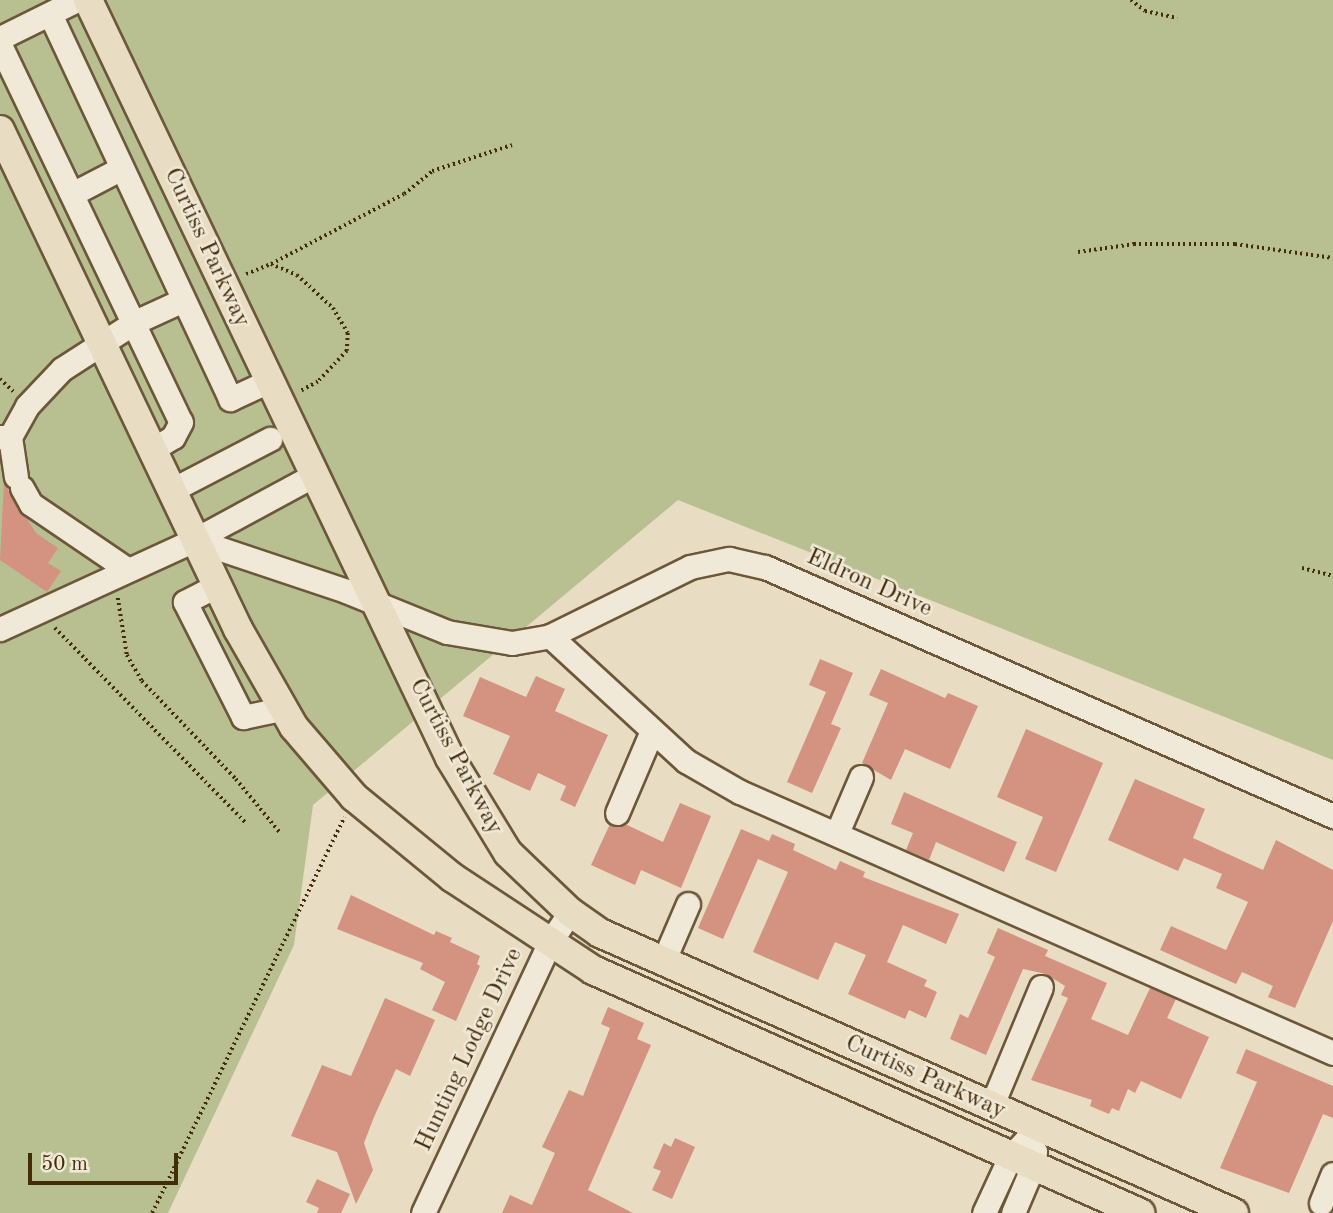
<!DOCTYPE html>
<html>
<head>
<meta charset="utf-8">
<style>
	body { margin:0 }
	#map { position:relative; width:1333px; height:1213px; overflow:hidden; background:#e8ddc2; font-family:"Old Standard TT",serif }
	div>[style] { position:absolute }
	[style*='--x'] { left:calc(var(--x)*1px); top:calc(var(--y)*1px); width:calc(var(--w)*1px); rotate:calc(var(--a)*1deg) }
	.green>* { inset:0; background:#b8c092 }
	.building>* { inset:0; background:#d49280 }
	.path>* { height:3.5px; margin-top:-1.75px; transform-origin:0; background:repeating-linear-gradient(90deg,#432c0a 0 2px,transparent 0 5.5px) }
	.roads { filter:drop-shadow(2px 0 #6c5838) drop-shadow(-2px 0 #6c5838) drop-shadow(0 2px #6c5838) drop-shadow(0 -2px #6c5838) }
	.minor>* { height:23px; margin:-11.5px; padding:0 11.5px; transform-origin:11.5px; border-radius:11.5px; background:#f0e9d7 }
	.major>* { height:28px; margin:-14px; padding:0 14px; transform-origin:14px; border-radius:14px; background:#e8ddc2 }
	span { translate:-50% -50%; white-space:nowrap; text-align:center; line-height:1.15; -webkit-text-stroke:5px #f0e9d7; paint-order:stroke }
	.street-label { font-size:24px; color:#432c0a }
	.scale { position:absolute; left:28px; top:1153px; width:150px; height:32px; box-sizing:border-box; border:4px solid #432c0a; border-top:0; padding-left:9px; font-size:21px; line-height:24px; white-space:nowrap; color:#432c0a; -webkit-text-stroke:5px #f0e9d7; paint-order:stroke }
</style>
</head>
<body>
<div id="map">
	<div class="green">
		<div style="clip-path:polygon(0 0,1333px 0,1333px 760px,678px 500px,313px 805px,294px 945px,168px 1213px,0 1213px)"></div>
	</div>
	<div class="building">
		<div style="clip-path:polygon(4px 483px,36px 533px,58px 548px,48px 563px,61px 571px,47px 592px,0 560px)"></div>
		<div style="clip-path:polygon(820px 659px,853px 673px,831px 724px,841px 728px,812px 793px,787px 782px,826px 692px,809px 685px)"></div>
		<div style="clip-path:polygon(881px 669px,945px 698px,948px 693px,978px 706px,950px 769px,905px 749px,891px 780px,862px 763px,888px 703px,869px 695px)"></div>
		<div style="clip-path:polygon(536px 676px,565px 689px,555px 711px,608px 735px,575px 807px,560px 800px,566px 786px,538px 773px,530px 791px,493px 774px,510px 736px,463px 716px,480px 677px,526px 697px)"></div>
		<div style="clip-path:polygon(1026px 729px,1103px 763px,1056px 872px,1025px 859px,1043px 817px,997px 797px)"></div>
		<div style="clip-path:polygon(1135px 779px,1205px 809px,1193px 838px,1263px 870px,1276px 840px,1333px 870px,1333px 921px,1295px 1008px,1268px 997px,1273px 986px,1242px 972px,1236px 984px,1160px 950px,1171px 926px,1226px 950px,1248px 902px,1216px 888px,1222px 874px,1184px 858px,1178px 871px,1108px 840px)"></div>
		<div style="clip-path:polygon(904px 792px,1017px 842px,1004px 872px,936px 842px,929px 860px,906px 850px,913px 833px,891px 824px)"></div>
		<div style="clip-path:polygon(680px 803px,711px 816px,681px 888px,641px 870px,635px 885px,591px 865px,610px 824px,625px 824px,663px 842px)"></div>
		<div style="clip-path:polygon(741px 829px,769px 841px,772px 834px,795px 844px,793px 850px,836px 870px,840px 861px,865px 872px,863px 877px,959px 914px,946px 944px,903px 925px,887px 962px,927px 980px,924px 986px,937px 992px,926px 1018px,909px 1010px,905px 1019px,848px 994px,866px 955px,835px 942px,818px 980px,753px 952px,788px 872px,758px 859px,723px 939px,698px 928px)"></div>
		<div style="clip-path:polygon(351px 895px,434px 935px,436px 931px,452px 938px,450px 942px,480px 956px,477px 964px,480px 966px,456px 1021px,432px 1010px,445px 982px,420px 969px,423px 963px,337px 929px)"></div>
		<div style="clip-path:polygon(998px 928px,1048px 950px,1045px 956px,1107px 983px,1091px 1019px,1128px 1035px,1150px 988px,1176px 999px,1167px 1018px,1209px 1037px,1181px 1099px,1141px 1081px,1135px 1093px,1128px 1089px,1119px 1111px,1112px 1108px,1109px 1114px,1090px 1106px,1092px 1100px,1031px 1080px,1068px 998px,1061px 995px,1065px 986px,1046px 974px,1023px 969px,986px 1055px,950px 1039px,960px 1014px,968px 1018px,995px 957px,987px 953px)"></div>
		<div style="clip-path:polygon(385px 998px,435px 1020px,410px 1076px,396px 1069px,374px 1117px,364px 1143px,373px 1170px,356px 1204px,337px 1152px,291px 1136px,322px 1065px,351px 1076px)"></div>
		<div style="clip-path:polygon(608px 1007px,644px 1023px,637px 1039px,651px 1045px,588px 1190px,633px 1213px,502px 1213px,510px 1195px,532px 1205px,555px 1153px,542px 1147px,569px 1090px,583px 1096px,610px 1028px,601px 1024px)"></div>
		<div style="clip-path:polygon(1246px 1049px,1333px 1086px,1333px 1118px,1323px 1114px,1289px 1193px,1220px 1168px,1257px 1082px,1236px 1073px)"></div>
		<div style="clip-path:polygon(675px 1138px,695px 1147px,672px 1199px,652px 1190px,661px 1171px,653px 1168px,664px 1143px,671px 1147px)"></div>
		<div style="clip-path:polygon(317px 1179px,350px 1194px,341px 1213px,317px 1213px,319px 1208px,306px 1202px)"></div>
	</div>
	<div class="path">
		<div style="--x:1131;--y:0;--w:18;--a:38"></div>
		<div style="--x:1145;--y:11;--w:33;--a:12"></div>
		<div style="--x:1078;--y:252;--w:57;--a:-8.1"></div>
		<div style="--x:1134;--y:244;--w:101;--a:0"></div>
		<div style="--x:1235;--y:244;--w:99;--a:8.1"></div>
		<div style="--x:271;--y:264;--w:150;--a:-27.8"></div>
		<div style="--x:404;--y:194;--w:36;--a:-39"></div>
		<div style="--x:432;--y:171;--w:84;--a:-18"></div>
		<div style="--x:246;--y:274;--w:27;--a:-22"></div>
		<div style="--x:271;--y:264;--w:28;--a:23"></div>
		<div style="--x:297;--y:275;--w:49;--a:42.5"></div>
		<div style="--x:333;--y:308;--w:29;--a:59"></div>
		<div style="--x:348;--y:333;--w:18;--a:93"></div>
		<div style="--x:347;--y:351;--w:42;--a:133.1"></div>
		<div style="--x:318;--y:382;--w:19;--a:152"></div>
		<div style="--x:0;--y:379;--w:19;--a:43"></div>
		<div style="--x:1302;--y:568;--w:32;--a:14"></div>
		<div style="--x:118;--y:598;--w:58;--a:81"></div>
		<div style="--x:127;--y:655;--w:30;--a:60"></div>
		<div style="--x:142;--y:681;--w:136;--a:46.2"></div>
		<div style="--x:236;--y:779;--w:71;--a:50.7"></div>
		<div style="--x:55;--y:628;--w:274;--a:45.6"></div>
		<div style="--x:152;--y:1213;--w:440;--a:-64.1"></div>
	</div>
	<div class="roads">
		<div class="minor">
			<div style="--x:50;--y:14;--w:425;--a:64.9"></div>
			<div style="--x:230;--y:399;--w:43;--a:-24.8"></div>
			<div style="--x:0;--y:38;--w:86;--a:-26.3"></div>
			<div style="--x:0;--y:45;--w:418;--a:64.4"></div>
			<div style="--x:181;--y:422;--w:17;--a:118"></div>
			<div style="--x:173;--y:437;--w:26;--a:149"></div>
			<div style="--x:72;--y:194;--w:56;--a:-27.5"></div>
			<div style="--x:0;--y:437;--w:10;--a:0"></div>
			<div style="--x:10;--y:437;--w:35;--a:-61"></div>
			<div style="--x:27;--y:406;--w:51;--a:-46.6"></div>
			<div style="--x:62;--y:369;--w:87;--a:-32.8"></div>
			<div style="--x:135;--y:322;--w:53;--a:-24.6"></div>
			<div style="--x:10;--y:437;--w:40;--a:81.5"></div>
			<div style="--x:22;--y:488;--w:18;--a:61"></div>
			<div style="--x:31;--y:504;--w:117;--a:34.2"></div>
			<div style="--x:170;--y:491;--w:113;--a:-27.5"></div>
			<div style="--x:194;--y:540;--w:160;--a:18.5"></div>
			<div style="--x:346;--y:591;--w:109;--a:22.1"></div>
			<div style="--x:447;--y:632;--w:66;--a:9.6"></div>
			<div style="--x:512;--y:643;--w:39;--a:-10"></div>
			<div style="--x:550;--y:636;--w:156;--a:-26.2"></div>
			<div style="--x:690;--y:567;--w:40;--a:-12"></div>
			<div style="--x:729;--y:559;--w:37;--a:13"></div>
			<div style="--x:765;--y:567;--w:620;--a:23.67"></div>
			<div style="--x:216;--y:586;--w:35;--a:153"></div>
			<div style="--x:185;--y:602;--w:129;--a:63.2"></div>
			<div style="--x:243;--y:717;--w:40;--a:-12"></div>
			<div style="--x:0;--y:629;--w:213;--a:-24.6"></div>
			<div style="--x:194;--y:540;--w:136;--a:-28.4"></div>
			<div style="--x:550;--y:636;--w:185;--a:42.6"></div>
			<div style="--x:686;--y:761;--w:62;--a:29.9"></div>
			<div style="--x:740;--y:792;--w:648;--a:23.76"></div>
			<div style="--x:617;--y:813;--w:89;--a:-66.9"></div>
			<div style="--x:837;--y:833;--w:61;--a:-66.8"></div>
			<div style="--x:663;--y:962;--w:63;--a:-66.7"></div>
			<div style="--x:991;--y:1107;--w:130;--a:-67.4"></div>
			<div style="--x:1321;--y:1203;--w:31;--a:-68"></div>
			<div style="--x:423;--y:1213;--w:299;--a:-64.9"></div>
			<div style="--x:550;--y:942;--w:36;--a:-56"></div>
			<div style="--x:984;--y:1213;--w:62;--a:-65.1"></div>
			<div style="--x:1010;--y:1157;--w:41;--a:-47"></div>
			<div style="--x:1013;--y:1213;--w:51;--a:-66.9"></div>
			<div style="--x:1033;--y:1166;--w:15;--a:-82"></div>
		</div>
		<div class="major">
			<div style="--x:88;--y:0;--w:840;--a:64.47"></div>
			<div style="--x:450;--y:758;--w:111;--a:58.6"></div>
			<div style="--x:508;--y:853;--w:86;--a:43.6"></div>
			<div style="--x:570;--y:912;--w:37;--a:35"></div>
			<div style="--x:600;--y:933;--w:693;--a:23.83"></div>
			<div style="--x:0;--y:130;--w:553;--a:64.5"></div>
			<div style="--x:238;--y:629;--w:113;--a:60.3"></div>
			<div style="--x:294;--y:727;--w:92;--a:49.4"></div>
			<div style="--x:354;--y:797;--w:128;--a:39.3"></div>
			<div style="--x:453;--y:878;--w:168;--a:33.3"></div>
			<div style="--x:593;--y:970;--w:599;--a:23.95"></div>
		</div>
	</div>
	<div class="street-label">
		<span style="left:206px;top:248px;rotate:65deg">Curtiss Parkway</span>
		<span style="left:869px;top:584px;rotate:24deg">Eldron Drive</span>
		<span style="left:455px;top:757px;rotate:62deg">Curtiss Parkway</span>
		<span style="left:470px;top:1050px;rotate:-65deg">Hunting Lodge Drive</span>
		<span style="left:925px;top:1078px;rotate:24deg">Curtiss Parkway</span>
	</div>
	<div class="scale">50 m</div>
</div>
</body>
</html>
